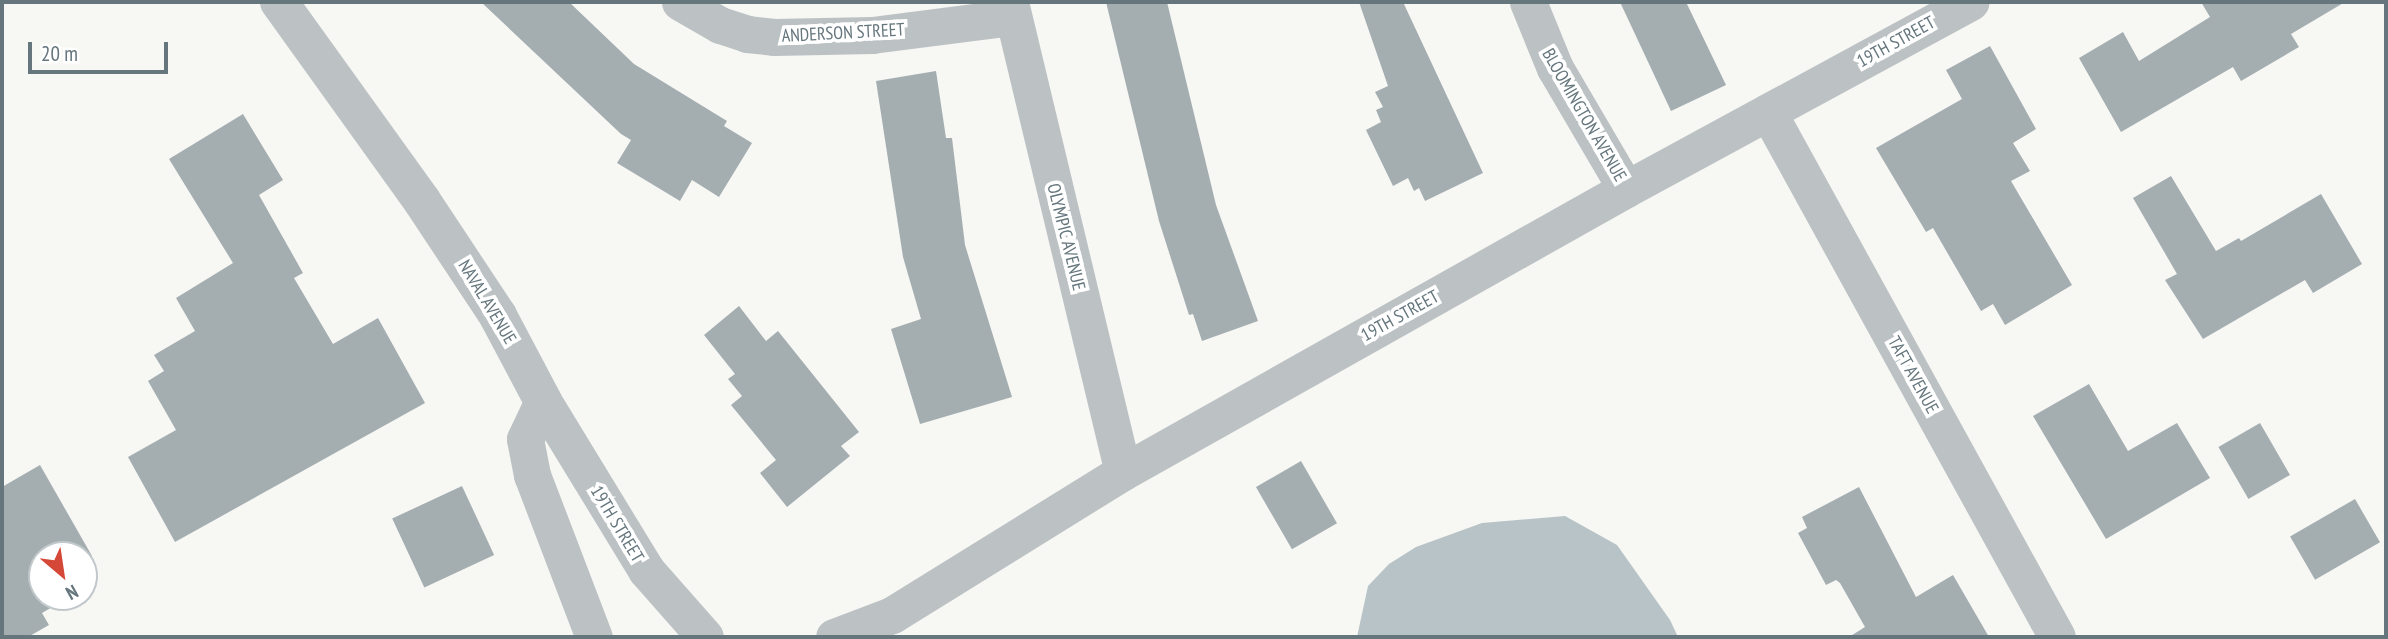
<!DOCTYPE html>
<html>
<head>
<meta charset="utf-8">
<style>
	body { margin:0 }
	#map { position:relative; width:2388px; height:639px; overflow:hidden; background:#f7f7f4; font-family:"PT Sans Narrow",sans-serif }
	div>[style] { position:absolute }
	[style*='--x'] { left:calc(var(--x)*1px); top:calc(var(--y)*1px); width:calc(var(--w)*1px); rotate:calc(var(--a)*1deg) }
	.water>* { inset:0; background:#b7c3c6 }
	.building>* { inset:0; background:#a4aeb1; transform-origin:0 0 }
	.minor>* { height:37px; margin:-18.5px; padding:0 18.5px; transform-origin:18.5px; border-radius:18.5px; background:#bcc2c4 }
	.tertiary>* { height:38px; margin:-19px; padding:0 19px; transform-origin:19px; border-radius:19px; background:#bcc2c4 }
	span { translate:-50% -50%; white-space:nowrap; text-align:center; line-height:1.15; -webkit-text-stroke:7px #fff; paint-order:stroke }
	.street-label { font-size:18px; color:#65767d }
	.frame { position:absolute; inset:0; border:4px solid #65767d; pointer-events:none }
	.north { position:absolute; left:28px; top:541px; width:70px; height:70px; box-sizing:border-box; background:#fff; border:2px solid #c1c8cb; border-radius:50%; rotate:151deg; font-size:19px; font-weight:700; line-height:28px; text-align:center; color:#65767d }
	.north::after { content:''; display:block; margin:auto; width:24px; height:32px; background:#d54736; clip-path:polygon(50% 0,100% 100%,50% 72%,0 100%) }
	.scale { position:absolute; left:28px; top:42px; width:140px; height:32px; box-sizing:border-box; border:4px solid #65767d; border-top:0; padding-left:9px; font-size:21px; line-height:24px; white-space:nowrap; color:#65767d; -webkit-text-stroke:5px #fff; paint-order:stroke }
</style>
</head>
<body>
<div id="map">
	<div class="water">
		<div style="clip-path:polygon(1565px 516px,1617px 545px,1670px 620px,1678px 637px,1357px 637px,1368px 586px,1389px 564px,1416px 547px,1482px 523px)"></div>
	</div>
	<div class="building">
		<div style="clip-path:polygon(481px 2px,569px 2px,634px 64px,727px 121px,724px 126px,752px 143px,719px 197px,692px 180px,680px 201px,617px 163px,631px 140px,621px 134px)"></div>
		<div style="clip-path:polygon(1106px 2px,1167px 2px,1216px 205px,1258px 321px,1202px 341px,1193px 314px,1189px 315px,1159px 221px)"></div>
		<div style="clip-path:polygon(1359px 2px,1403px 2px,1483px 173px,1425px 201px,1419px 188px,1414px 191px,1408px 178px,1393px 186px,1366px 130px,1381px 122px,1376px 110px,1383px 107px,1375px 92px,1388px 86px)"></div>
		<div style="clip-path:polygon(1620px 2px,1686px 2px,1726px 85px,1671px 111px)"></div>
		<div style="clip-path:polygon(2201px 2px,2345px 2px,2291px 34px,2299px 47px,2241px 81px,2233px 67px,2121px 132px,2079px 58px,2123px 32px,2139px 61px,2210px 17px)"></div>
		<div style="clip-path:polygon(1990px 46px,2036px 129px,2013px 143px,2030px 171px,2011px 181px,2072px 285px,2005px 325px,1993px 304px,1981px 311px,1933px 228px,1926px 232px,1876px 148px,1962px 99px,1946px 70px)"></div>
		<div style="clip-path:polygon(936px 71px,946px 138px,952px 138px,965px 245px,1012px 397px,920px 424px,891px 329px,921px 319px,903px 257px,876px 81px)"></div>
		<div style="clip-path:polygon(243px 114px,283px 180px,259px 195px,303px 273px,294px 278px,333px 344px,378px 318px,425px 403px,175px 542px,128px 457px,176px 430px,148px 381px,164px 371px,154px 355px,195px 331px,176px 298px,233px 263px,169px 159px)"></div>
		<div style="clip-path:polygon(2171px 176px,2216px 251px,2239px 238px,2241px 241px,2321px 194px,2362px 264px,2313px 293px,2305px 280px,2203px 339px,2165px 280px,2177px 274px,2133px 198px)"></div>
		<div style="clip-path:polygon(739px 306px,766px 341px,778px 331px,859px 432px,841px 446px,850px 456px,787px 507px,760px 473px,776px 460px,731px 405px,742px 396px,728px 379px,735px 374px,704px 335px)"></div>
		<div style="clip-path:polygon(2089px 384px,2128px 451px,2177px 423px,2210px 478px,2106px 539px,2033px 416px)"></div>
		<div style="left:2260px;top:423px;width:60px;height:48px;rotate:60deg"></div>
		<div style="left:1301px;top:461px;width:72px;height:52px;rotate:60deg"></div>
		<div style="clip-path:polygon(40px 465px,92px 556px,84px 561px,84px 555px,42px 555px,42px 597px,62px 597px,64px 600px,42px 613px,49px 625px,28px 637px,2px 637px,2px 487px)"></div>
		<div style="left:462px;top:486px;width:76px;height:77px;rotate:65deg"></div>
		<div style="clip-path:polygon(1859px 487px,1916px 597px,1953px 575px,1989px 637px,1849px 637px,1865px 627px,1840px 583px,1836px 580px,1826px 585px,1798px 533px,1807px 528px,1802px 517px)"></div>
		<div style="left:2355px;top:499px;width:50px;height:75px;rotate:60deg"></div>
	</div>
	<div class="minor">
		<div style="--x:680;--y:2;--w:46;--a:29.9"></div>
		<div style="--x:720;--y:25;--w:28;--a:18"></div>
		<div style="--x:747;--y:34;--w:27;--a:6"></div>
		<div style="--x:774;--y:37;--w:98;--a:-1.2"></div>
		<div style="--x:872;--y:35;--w:142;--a:-7.3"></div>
		<div style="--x:1010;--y:2;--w:483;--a:76.5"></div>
		<div style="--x:1528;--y:2;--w:71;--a:67.8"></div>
		<div style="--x:1555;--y:68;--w:140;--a:59.6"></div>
		<div style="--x:1768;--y:112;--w:599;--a:61.17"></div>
		<div style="--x:543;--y:401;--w:198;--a:58.6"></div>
		<div style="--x:646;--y:570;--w:89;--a:48.6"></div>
		<div style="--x:543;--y:401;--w:42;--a:115.3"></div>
		<div style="--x:525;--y:439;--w:37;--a:79"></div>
		<div style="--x:532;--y:475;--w:173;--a:69.1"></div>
		<div style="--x:834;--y:637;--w:62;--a:-20.8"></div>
		<div style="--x:892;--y:615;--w:272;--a:-31.8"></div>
		<div style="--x:1123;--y:472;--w:577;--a:-29.36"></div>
		<div style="--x:1626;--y:189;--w:392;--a:-28.5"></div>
	</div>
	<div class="tertiary">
		<div style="--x:279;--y:2;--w:245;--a:54.3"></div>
		<div style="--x:422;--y:201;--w:138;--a:56.5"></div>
		<div style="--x:498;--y:316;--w:96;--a:62.1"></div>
	</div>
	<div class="street-label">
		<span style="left:843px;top:33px;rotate:-3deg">ANDERSON STREET</span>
		<span style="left:1896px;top:42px;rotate:-29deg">19TH STREET</span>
		<span style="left:1584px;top:115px;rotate:60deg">BLOOMINGTON AVENUE</span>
		<span style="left:1066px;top:237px;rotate:76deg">OLYMPIC AVENUE</span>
		<span style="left:487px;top:302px;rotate:59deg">NAVAL AVENUE</span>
		<span style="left:1400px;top:316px;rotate:-29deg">19TH STREET</span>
		<span style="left:1913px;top:375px;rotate:61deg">TAFT AVENUE</span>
		<span style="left:617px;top:524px;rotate:59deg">19TH STREET</span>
	</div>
	<div class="frame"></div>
	<div class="north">N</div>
	<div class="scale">20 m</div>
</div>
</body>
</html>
